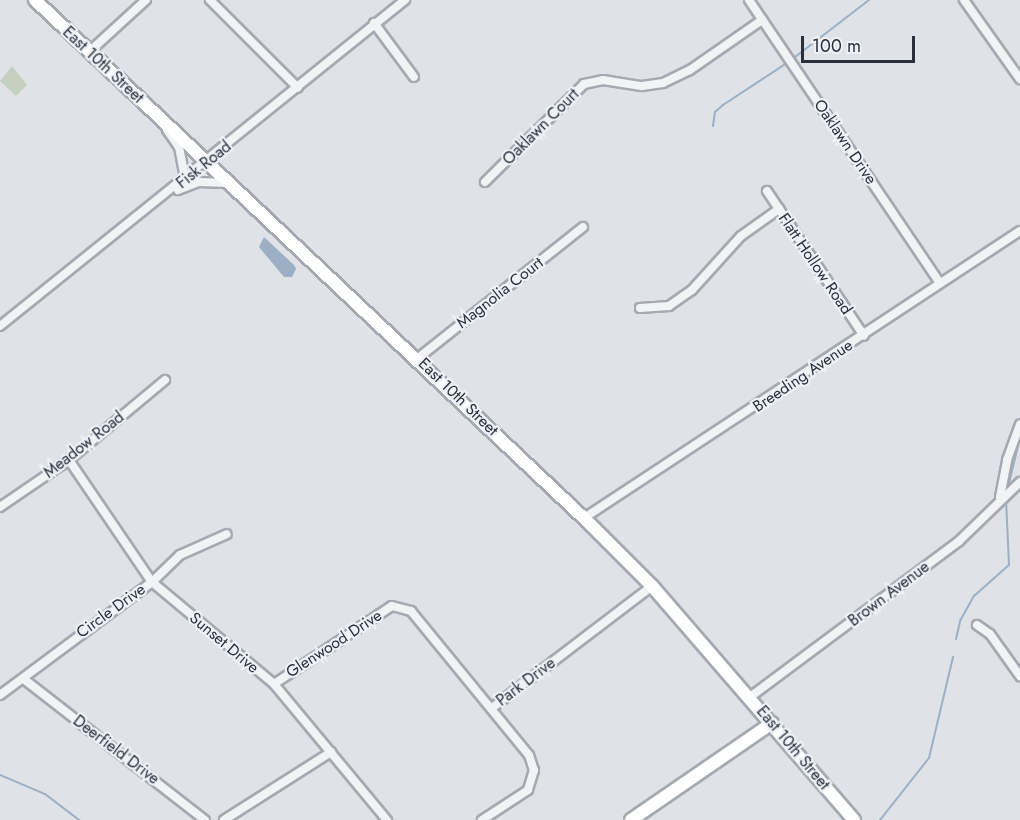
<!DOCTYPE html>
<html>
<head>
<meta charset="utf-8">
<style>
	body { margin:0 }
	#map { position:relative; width:1020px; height:820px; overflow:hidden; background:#dfe2e7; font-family:Jost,sans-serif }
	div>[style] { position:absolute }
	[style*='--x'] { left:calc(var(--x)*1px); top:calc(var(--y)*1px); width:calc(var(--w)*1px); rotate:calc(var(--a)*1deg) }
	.green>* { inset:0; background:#c4d0c0 }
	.water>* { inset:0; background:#9cafc4 }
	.stream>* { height:2px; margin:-1px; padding:0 1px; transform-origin:1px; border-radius:1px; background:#9cafc4 }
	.roads { filter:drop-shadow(2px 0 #a5a9b0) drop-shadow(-2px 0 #a5a9b0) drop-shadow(0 2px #a5a9b0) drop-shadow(0 -2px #a5a9b0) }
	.street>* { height:8px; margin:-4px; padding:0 4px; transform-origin:4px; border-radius:4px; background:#f1f3f5 }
	.secondary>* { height:12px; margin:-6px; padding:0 6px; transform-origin:6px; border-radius:6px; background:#fff }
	span { translate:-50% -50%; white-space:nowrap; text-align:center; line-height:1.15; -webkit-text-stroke:4.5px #eef1f5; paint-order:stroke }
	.street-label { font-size:16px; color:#29303c }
	.scale { position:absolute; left:801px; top:36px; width:114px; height:27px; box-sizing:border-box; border:3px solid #29303c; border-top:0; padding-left:8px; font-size:18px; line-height:21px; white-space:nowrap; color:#29303c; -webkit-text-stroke:4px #eef1f5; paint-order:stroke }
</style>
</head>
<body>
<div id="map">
	<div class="green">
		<div style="clip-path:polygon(12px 66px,27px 85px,16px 96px,0 81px)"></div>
	</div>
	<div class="water">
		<div style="clip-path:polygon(264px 237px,294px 265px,296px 269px,292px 277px,284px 277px,259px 247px)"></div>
	</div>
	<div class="stream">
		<div style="--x:795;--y:57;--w:93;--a:-37.6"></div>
		<div style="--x:713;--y:126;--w:14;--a:-82"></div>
		<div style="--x:715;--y:112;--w:11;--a:-41"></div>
		<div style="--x:723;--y:105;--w:73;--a:-33.3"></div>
		<div style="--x:1009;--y:483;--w:46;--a:-76.3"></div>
		<div style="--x:956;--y:639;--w:18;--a:-77"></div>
		<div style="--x:960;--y:621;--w:29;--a:-61"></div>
		<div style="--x:974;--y:596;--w:47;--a:-41.5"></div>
		<div style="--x:1009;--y:565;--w:65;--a:-92.6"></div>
		<div style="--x:0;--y:775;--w:49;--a:22.9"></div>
		<div style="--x:45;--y:794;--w:43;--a:37.4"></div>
		<div style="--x:880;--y:820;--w:79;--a:-51.7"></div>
		<div style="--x:929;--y:758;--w:104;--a:-76.6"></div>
	</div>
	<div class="roads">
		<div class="street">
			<div style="--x:210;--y:0;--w:124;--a:45"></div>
			<div style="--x:749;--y:0;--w:341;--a:56"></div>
			<div style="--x:964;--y:0;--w:97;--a:54.7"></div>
			<div style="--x:374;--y:23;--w:67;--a:53.5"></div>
			<div style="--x:89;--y:52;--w:77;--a:-42.4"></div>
			<div style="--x:167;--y:130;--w:21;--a:55"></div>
			<div style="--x:179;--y:147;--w:33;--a:79"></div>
			<div style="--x:485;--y:182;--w:139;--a:-44.7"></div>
			<div style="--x:584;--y:84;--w:19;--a:-12"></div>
			<div style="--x:603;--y:80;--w:39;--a:9"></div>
			<div style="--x:642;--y:86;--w:21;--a:-8"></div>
			<div style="--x:663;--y:83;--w:30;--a:-26"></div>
			<div style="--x:690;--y:70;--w:88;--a:-34.8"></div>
			<div style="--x:178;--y:190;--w:22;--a:-21"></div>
			<div style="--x:199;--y:182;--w:28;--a:2"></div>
			<div style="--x:767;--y:191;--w:174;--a:56.2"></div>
			<div style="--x:640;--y:308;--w:29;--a:-4"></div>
			<div style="--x:669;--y:306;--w:28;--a:-35"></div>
			<div style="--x:692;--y:290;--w:73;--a:-47.8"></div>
			<div style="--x:741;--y:236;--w:47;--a:-35.4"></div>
			<div style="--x:0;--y:326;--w:520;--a:-38.83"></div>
			<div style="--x:417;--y:359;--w:212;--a:-38.5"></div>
			<div style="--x:69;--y:460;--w:148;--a:55.8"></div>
			<div style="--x:152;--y:582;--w:159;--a:39.9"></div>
			<div style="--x:274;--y:684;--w:177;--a:50.3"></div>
			<div style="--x:1000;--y:497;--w:38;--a:-79"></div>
			<div style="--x:1007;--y:460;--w:38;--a:-70"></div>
			<div style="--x:0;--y:507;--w:83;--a:-34.3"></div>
			<div style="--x:69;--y:460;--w:125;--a:-39.8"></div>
			<div style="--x:584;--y:518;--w:522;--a:-33.36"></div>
			<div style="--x:977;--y:625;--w:16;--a:35"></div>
			<div style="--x:990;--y:634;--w:52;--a:54.5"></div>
			<div style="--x:25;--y:680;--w:228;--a:37.9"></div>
			<div style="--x:274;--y:684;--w:141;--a:-33.5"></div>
			<div style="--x:392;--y:606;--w:20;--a:15"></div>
			<div style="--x:411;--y:611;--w:186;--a:50.7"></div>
			<div style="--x:529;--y:755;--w:16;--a:72"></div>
			<div style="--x:534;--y:770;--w:21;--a:107"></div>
			<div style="--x:528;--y:790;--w:55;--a:146.9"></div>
			<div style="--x:0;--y:695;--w:189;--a:-36.6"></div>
			<div style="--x:152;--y:582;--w:39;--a:-44"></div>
			<div style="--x:180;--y:555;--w:51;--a:-24.1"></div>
			<div style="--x:750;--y:697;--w:261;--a:-36.7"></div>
			<div style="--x:959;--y:541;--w:85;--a:-44"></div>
			<div style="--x:492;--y:708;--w:201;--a:-37.3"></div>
			<div style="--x:224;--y:820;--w:127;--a:-32.4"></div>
		</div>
		<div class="secondary">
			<div style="--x:35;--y:0;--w:762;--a:43.35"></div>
			<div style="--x:589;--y:523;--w:89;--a:45"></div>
			<div style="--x:652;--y:586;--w:309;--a:49.2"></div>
			<div style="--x:631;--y:820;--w:171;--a:-34.5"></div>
		</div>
	</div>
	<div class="street-label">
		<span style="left:103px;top:65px;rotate:43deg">East 10th Street</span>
		<span style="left:541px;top:127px;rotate:-45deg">Oaklawn Court</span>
		<span style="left:845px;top:142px;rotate:56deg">Oaklawn Drive</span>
		<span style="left:204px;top:165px;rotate:-39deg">Fisk Road</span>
		<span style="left:815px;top:264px;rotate:56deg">Flatt Hollow Road</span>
		<span style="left:500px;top:293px;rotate:-38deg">Magnolia Court</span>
		<span style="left:803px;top:376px;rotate:-34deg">Breeding Avenue</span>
		<span style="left:458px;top:397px;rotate:44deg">East 10th Street</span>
		<span style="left:84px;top:445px;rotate:-38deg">Meadow Road</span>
		<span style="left:889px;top:594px;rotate:-37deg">Brown Avenue</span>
		<span style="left:111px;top:611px;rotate:-36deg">Circle Drive</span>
		<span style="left:224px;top:643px;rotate:40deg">Sunset Drive</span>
		<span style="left:334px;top:644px;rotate:-33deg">Glenwood Drive</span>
		<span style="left:526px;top:682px;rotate:-37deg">Park Drive</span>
		<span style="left:793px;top:748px;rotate:50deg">East 10th Street</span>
		<span style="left:116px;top:750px;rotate:37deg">Deerfield Drive</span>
	</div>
	<div class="scale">100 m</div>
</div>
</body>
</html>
